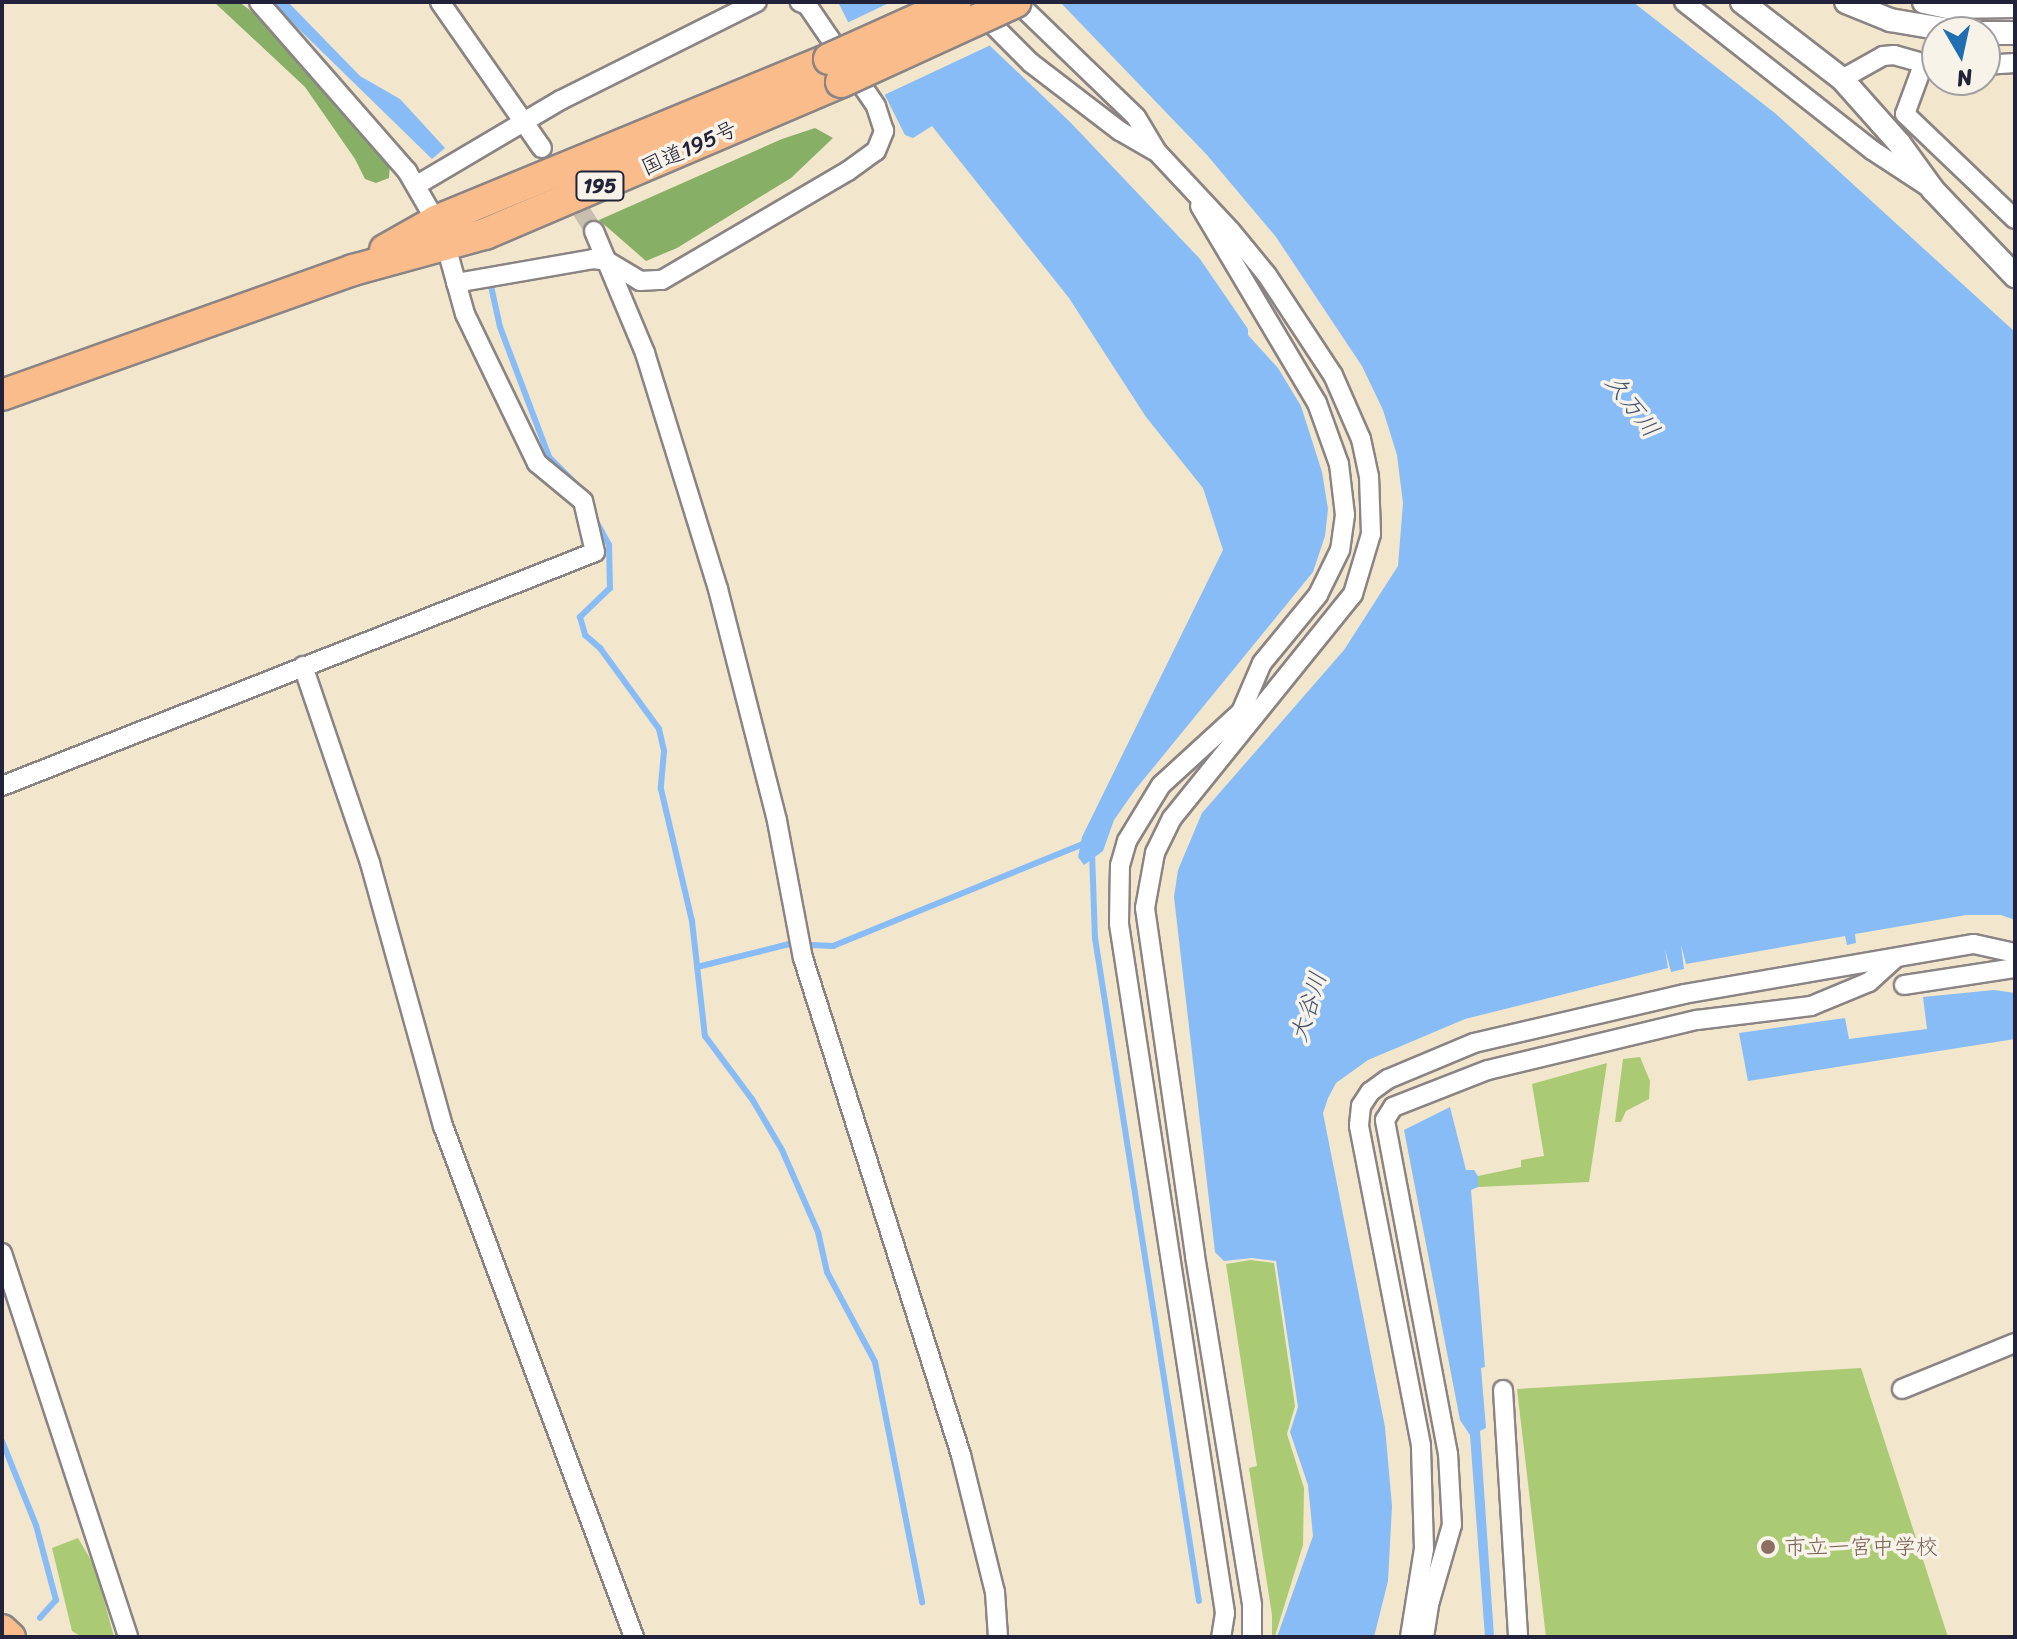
<!DOCTYPE html>
<html>
<head>
<meta charset="utf-8">
<style>
	body { margin:0 }
	#map { position:relative; width:2017px; height:1639px; overflow:hidden; background:#f2e6cd; font-family:Sriracha,"Klee One",sans-serif }
	div>[style] { position:absolute }
	[style*='--x'] { left:calc(var(--x)*1px); top:calc(var(--y)*1px); width:calc(var(--w)*1px); rotate:calc(var(--a)*1deg) }
	.green>* { inset:0; background:#aacb73 }
	.forest>* { inset:0; background:#87af65 }
	.water>* { inset:0; background:#87bcf6 }
	.pier>* { inset:0; background:#f2e6cd }
	.stream>* { height:6px; margin:-3px; padding:0 3px; transform-origin:3px; border-radius:3px; background:#87bcf6 }
	.minor-tunnel>* { height:18px; margin-top:-9px; transform-origin:0; background:repeating-linear-gradient(90deg,#c8bfb0 0 18px,transparent 0 27px) }
	.roads { filter:drop-shadow(2px 0 #8a8484) drop-shadow(-2px 0 #8a8484) drop-shadow(0 2px #8a8484) drop-shadow(0 -2px #8a8484) }
	.minor>* { height:18px; margin:-9px; padding:0 9px; transform-origin:9px; border-radius:9px; background:#fff }
	.tertiary>* { height:22px; margin:-11px; padding:0 11px; transform-origin:11px; border-radius:11px; background:#fff }
	.primary>* { height:28px; margin:-14px; padding:0 14px; transform-origin:14px; border-radius:14px; background:#f9bc8a }
	.trunk>* { height:30px; margin:-15px; padding:0 15px; transform-origin:15px; border-radius:15px; background:#f9bc8a }
	.bridges { filter:drop-shadow(2px 0 #8a8484) drop-shadow(-2px 0 #8a8484) drop-shadow(0 2px #8a8484) drop-shadow(0 -2px #8a8484) }
	.trunk-bridge>* { height:30px; margin:-15px; padding:0 15px; transform-origin:15px; border-radius:15px; background:#f9bc8a }
	.dots>* { width:22px; height:22px; translate:-50% -50%; box-sizing:border-box; border:4px solid #f7f3e8; border-radius:50% }
	span { translate:-50% -50%; white-space:nowrap; text-align:center; line-height:1.15; -webkit-text-stroke:7px #f7f3e8; paint-order:stroke }
	.shield-label span { padding:2px 6px; background:#f7f3e8; border:2px solid; border-radius:6px; -webkit-text-stroke-width:0 }
	.shield-label { font-size:20px; color:#22223b; font-weight:700 }
	.street-label { font-size:22px; color:#22223b }
	.education-label { font-size:22px; color:#785e54 }
	.left { translate:0 -50%; text-align:left }
	.water-label { font-size:24px; color:#405073; font-style:italic }
	.frame { position:absolute; inset:0; border:4px solid #22223b; pointer-events:none }
	.north { position:absolute; left:1921px; top:16px; width:80px; height:80px; box-sizing:border-box; background:#f7f3e8; border:2px solid #a29fa3; border-radius:50%; rotate:171deg; font-size:22px; font-weight:700; line-height:32px; text-align:center; color:#22223b }
	.north::after { content:''; display:block; margin:auto; width:28px; height:36px; background:#1f6fb2; clip-path:polygon(50% 0,100% 100%,50% 72%,0 100%) }
</style>
</head>
<body>
<div id="map">
	<div class="green">
		<div style="clip-path:polygon(1640px 1057px,1650px 1081px,1649px 1099px,1626px 1111px,1621px 1122px,1615px 1122px,1623px 1059px)"></div>
		<div style="clip-path:polygon(1607px 1063px,1589px 1182px,1478px 1187px,1478px 1176px,1521px 1167px,1521px 1160px,1544px 1156px,1532px 1084px)"></div>
		<div style="clip-path:polygon(1251px 1260px,1274px 1263px,1295px 1406px,1287px 1434px,1304px 1488px,1303px 1545px,1275px 1636px,1272px 1635px,1272px 1615px,1249px 1468px,1257px 1466px,1226px 1264px)"></div>
		<div style="clip-path:polygon(1861px 1368px,1948px 1637px,1546px 1637px,1517px 1389px)"></div>
		<div style="clip-path:polygon(78px 1538px,95px 1567px,114px 1637px,82px 1637px,72px 1631px,52px 1548px)"></div>
	</div>
	<div class="forest">
		<div style="clip-path:polygon(214px 2px,239px 2px,262px 19px,357px 124px,370px 145px,390px 164px,389px 178px,376px 183px,365px 179px,355px 159px,305px 87px)"></div>
		<div style="clip-path:polygon(815px 128px,833px 138px,791px 178px,677px 248px,646px 261px,599px 220px,782px 139px)"></div>
	</div>
	<div class="water">
		<div style="clip-path:polygon(271px 2px,288px 2px,360px 76px,400px 99px,445px 148px,432px 159px)"></div>
		<div style="clip-path:polygon(838px 2px,944px 2px,1071px 123px,1200px 259px,1248px 329px,1248px 335px,1278px 368px,1301px 406px,1322px 472px,1328px 509px,1325px 536px,1313px 572px,1135px 790px,1114px 820px,1103px 851px,1084px 865px,1078px 857px,1082px 837px,1223px 550px,1203px 488px,1146px 417px,1069px 298px,932px 126px,913px 138px,905px 135px)"></div>
		<div style="clip-path:polygon(1060px 2px,1633px 2px,1776px 114px,2015px 332px,2015px 920px,2001px 915px,1966px 915px,1855px 934px,1856px 943px,1847px 945px,1845px 936px,1686px 964px,1681px 945px,1684px 969px,1671px 972px,1665px 949px,1668px 968px,1465px 1019px,1368px 1060px,1336px 1083px,1328px 1098px,1323px 1113px,1385px 1427px,1392px 1506px,1388px 1581px,1374px 1637px,1277px 1637px,1313px 1536px,1308px 1485px,1290px 1432px,1298px 1407px,1276px 1261px,1252px 1258px,1224px 1261px,1215px 1252px,1174px 897px,1178px 870px,1202px 813px,1344px 650px,1398px 566px,1403px 503px,1397px 455px,1383px 410px,1362px 366px,1276px 237px,1207px 155px)"></div>
		<div style="clip-path:polygon(1994px 990px,2015px 993px,2015px 1039px,1748px 1081px,1739px 1033px,1845px 1018px,1849px 1039px,1927px 1029px,1923px 997px)"></div>
		<div style="clip-path:polygon(1450px 1107px,1466px 1170px,1474px 1170px,1478px 1176px,1478px 1187px,1471px 1190px,1485px 1367px,1481px 1368px,1486px 1428px,1480px 1431px,1494px 1637px,1485px 1637px,1470px 1435px,1460px 1420px,1404px 1130px)"></div>
	</div>
	<div class="pier">
		<div style="clip-path:polygon(891px 2px,950px 2px,993px 44px,882px 96px,847px 23px)"></div>
	</div>
	<div class="stream">
		<div style="--x:491;--y:286;--w:42;--a:77.6"></div>
		<div style="--x:500;--y:327;--w:139;--a:69.3"></div>
		<div style="--x:549;--y:457;--w:41;--a:45"></div>
		<div style="--x:597;--y:523;--w:25;--a:61"></div>
		<div style="--x:609;--y:545;--w:43;--a:88.7"></div>
		<div style="--x:610;--y:588;--w:42;--a:136"></div>
		<div style="--x:580;--y:617;--w:19;--a:74"></div>
		<div style="--x:585;--y:635;--w:20;--a:41"></div>
		<div style="--x:600;--y:648;--w:100;--a:53.9"></div>
		<div style="--x:659;--y:729;--w:23;--a:77"></div>
		<div style="--x:664;--y:751;--w:38;--a:95"></div>
		<div style="--x:661;--y:789;--w:136;--a:76.8"></div>
		<div style="--x:692;--y:921;--w:116;--a:83.6"></div>
		<div style="--x:705;--y:1036;--w:79;--a:53.3"></div>
		<div style="--x:752;--y:1099;--w:59;--a:59.5"></div>
		<div style="--x:782;--y:1150;--w:90;--a:66.3"></div>
		<div style="--x:818;--y:1232;--w:41;--a:77.3"></div>
		<div style="--x:827;--y:1272;--w:102;--a:61.9"></div>
		<div style="--x:875;--y:1362;--w:245;--a:78.9"></div>
		<div style="--x:1092;--y:853;--w:85;--a:88"></div>
		<div style="--x:1095;--y:938;--w:671;--a:81.09"></div>
		<div style="--x:697;--y:967;--w:95;--a:-14"></div>
		<div style="--x:789;--y:944;--w:44;--a:2.6"></div>
		<div style="--x:833;--y:946;--w:273;--a:-22.2"></div>
		<div style="--x:2;--y:1441;--w:91;--a:68"></div>
		<div style="--x:36;--y:1525;--w:78;--a:75.1"></div>
		<div style="--x:56;--y:1600;--w:24;--a:132"></div>
	</div>
	<div class="minor-tunnel">
		<div style="--x:567;--y:188;--w:51;--a:57.9"></div>
	</div>
	<div class="roads">
		<div class="minor">
			<div style="--x:259;--y:2;--w:225;--a:48.8"></div>
			<div style="--x:407;--y:171;--w:58;--a:59.9"></div>
			<div style="--x:440;--y:2;--w:178;--a:55.1"></div>
			<div style="--x:970;--y:2;--w:86;--a:45"></div>
			<div style="--x:1031;--y:63;--w:112;--a:37.4"></div>
			<div style="--x:1120;--y:131;--w:39;--a:30"></div>
			<div style="--x:1017;--y:2;--w:165;--a:44"></div>
			<div style="--x:1136;--y:117;--w:41;--a:59"></div>
			<div style="--x:1157;--y:152;--w:107;--a:46.9"></div>
			<div style="--x:1230;--y:230;--w:58;--a:50.6"></div>
			<div style="--x:1267;--y:275;--w:120;--a:56.6"></div>
			<div style="--x:1333;--y:375;--w:70;--a:66.4"></div>
			<div style="--x:1361;--y:439;--w:38;--a:78"></div>
			<div style="--x:1369;--y:476;--w:58;--a:88"></div>
			<div style="--x:1371;--y:534;--w:63;--a:106.7"></div>
			<div style="--x:1353;--y:594;--w:288;--a:128.9"></div>
			<div style="--x:1172;--y:818;--w:39;--a:116"></div>
			<div style="--x:1155;--y:853;--w:56;--a:100.3"></div>
			<div style="--x:1145;--y:908;--w:352;--a:81.8"></div>
			<div style="--x:1195;--y:1256;--w:354;--a:80.7"></div>
			<div style="--x:1252;--y:1605;--w:32;--a:90"></div>
			<div style="--x:1684;--y:2;--w:239;--a:38.2"></div>
			<div style="--x:1872;--y:150;--w:66;--a:33.2"></div>
			<div style="--x:1923;--y:65;--w:52;--a:110.2"></div>
			<div style="--x:1905;--y:114;--w:152;--a:43.7"></div>
			<div style="--x:1985;--y:65;--w:30;--a:-4"></div>
			<div style="--x:1842;--y:79;--w:47;--a:-29.3"></div>
			<div style="--x:1883;--y:56;--w:11;--a:-5"></div>
			<div style="--x:1894;--y:55;--w:45;--a:15.6"></div>
			<div style="--x:417;--y:185;--w:167;--a:-30.6"></div>
			<div style="--x:561;--y:100;--w:219;--a:-26.6"></div>
			<div style="--x:1200;--y:206;--w:229;--a:59.3"></div>
			<div style="--x:1317;--y:403;--w:65;--a:70.2"></div>
			<div style="--x:1339;--y:464;--w:51;--a:83.3"></div>
			<div style="--x:1345;--y:515;--w:35;--a:98"></div>
			<div style="--x:1340;--y:550;--w:50;--a:116.1"></div>
			<div style="--x:1318;--y:595;--w:88;--a:129.5"></div>
			<div style="--x:1262;--y:663;--w:53;--a:113.2"></div>
			<div style="--x:1241;--y:712;--w:108;--a:137.6"></div>
			<div style="--x:1161;--y:785;--w:66;--a:121.3"></div>
			<div style="--x:1127;--y:841;--w:25;--a:106"></div>
			<div style="--x:1120;--y:865;--w:59;--a:91"></div>
			<div style="--x:1119;--y:924;--w:697;--a:81.25"></div>
			<div style="--x:1225;--y:1613;--w:24;--a:99"></div>
			<div style="--x:594;--y:231;--w:132;--a:67.3"></div>
			<div style="--x:645;--y:353;--w:247;--a:72.8"></div>
			<div style="--x:718;--y:589;--w:239;--a:75.7"></div>
			<div style="--x:777;--y:821;--w:139;--a:79.3"></div>
			<div style="--x:803;--y:958;--w:522;--a:72.36"></div>
			<div style="--x:961;--y:1455;--w:141;--a:76.1"></div>
			<div style="--x:995;--y:1592;--w:45;--a:86.2"></div>
			<div style="--x:456;--y:283;--w:139;--a:-9.9"></div>
			<div style="--x:593;--y:259;--w:14;--a:8"></div>
			<div style="--x:607;--y:261;--w:39;--a:31"></div>
			<div style="--x:640;--y:281;--w:22;--a:-3"></div>
			<div style="--x:662;--y:280;--w:216;--a:-30.4"></div>
			<div style="--x:848;--y:171;--w:34;--a:-36"></div>
			<div style="--x:876;--y:151;--w:22;--a:-68"></div>
			<div style="--x:884;--y:131;--w:26;--a:-108"></div>
			<div style="--x:876;--y:106;--w:122;--a:-124.3"></div>
			<div style="--x:807;--y:5;--w:8;--a:-157"></div>
			<div style="--x:303;--y:666;--w:208;--a:71.2"></div>
			<div style="--x:370;--y:863;--w:273;--a:74.5"></div>
			<div style="--x:443;--y:1126;--w:546;--a:69.51"></div>
			<div style="--x:2;--y:786;--w:637;--a:-21.53"></div>
			<div style="--x:595;--y:552;--w:52;--a:-103.2"></div>
			<div style="--x:583;--y:501;--w:60;--a:-140.4"></div>
			<div style="--x:537;--y:463;--w:165;--a:-115.8"></div>
			<div style="--x:465;--y:314;--w:71;--a:-105.6"></div>
			<div style="--x:1904;--y:985;--w:112;--a:-8.7"></div>
			<div style="--x:2;--y:1253;--w:404;--a:71.8"></div>
			<div style="--x:1902;--y:1389;--w:122;--a:-22.2"></div>
			<div style="--x:1503;--y:1390;--w:247;--a:86.5"></div>
			<div style="--x:1410;--y:1637;--w:89;--a:-81"></div>
			<div style="--x:1424;--y:1549;--w:104;--a:-91.7"></div>
			<div style="--x:1421;--y:1445;--w:326;--a:-101"></div>
			<div style="--x:1359;--y:1125;--w:19;--a:-84"></div>
			<div style="--x:1361;--y:1106;--w:17;--a:-57"></div>
			<div style="--x:1370;--y:1092;--w:22;--a:-36"></div>
			<div style="--x:1388;--y:1079;--w:93;--a:-22.7"></div>
			<div style="--x:1474;--y:1043;--w:216;--a:-13.1"></div>
			<div style="--x:1684;--y:994;--w:294;--a:-9.8"></div>
			<div style="--x:1974;--y:944;--w:42;--a:12.4"></div>
			<div style="--x:1424;--y:1637;--w:36;--a:-81"></div>
			<div style="--x:1430;--y:1601;--w:79;--a:-73.9"></div>
			<div style="--x:1452;--y:1525;--w:71;--a:-93.2"></div>
			<div style="--x:1448;--y:1454;--w:340;--a:-100.7"></div>
			<div style="--x:1385;--y:1120;--w:15;--a:-58"></div>
			<div style="--x:1393;--y:1107;--w:102;--a:-21.3"></div>
			<div style="--x:1488;--y:1070;--w:215;--a:-13.5"></div>
			<div style="--x:1697;--y:1020;--w:115;--a:-7"></div>
			<div style="--x:1811;--y:1006;--w:63;--a:-22.5"></div>
			<div style="--x:1869;--y:982;--w:36;--a:-42"></div>
		</div>
		<div class="tertiary">
			<div style="--x:1742;--y:2;--w:126;--a:37.6"></div>
			<div style="--x:1842;--y:79;--w:86;--a:48.3"></div>
			<div style="--x:1899;--y:143;--w:58;--a:54.1"></div>
			<div style="--x:1933;--y:190;--w:119;--a:46.4"></div>
			<div style="--x:1846;--y:2;--w:48;--a:22.2"></div>
			<div style="--x:1890;--y:20;--w:71;--a:9.7"></div>
			<div style="--x:1924;--y:2;--w:25;--a:12"></div>
			<div style="--x:1948;--y:7;--w:67;--a:-0.9"></div>
			<div style="--x:1985;--y:33;--w:30;--a:0"></div>
		</div>
		<div class="primary">
			<div style="--x:2;--y:1629;--w:12;--a:42"></div>
		</div>
		<div class="trunk">
			<div style="--x:385;--y:250;--w:59;--a:-29.6"></div>
			<div style="--x:436;--y:221;--w:425;--a:-22.4"></div>
			<div style="--x:2;--y:395;--w:373;--a:-19.6"></div>
			<div style="--x:353;--y:270;--w:137;--a:-15.3"></div>
			<div style="--x:485;--y:234;--w:387;--a:-23.1"></div>
		</div>
	</div>
	<div class="bridges">
		<div class="trunk-bridge">
			<div style="--x:829;--y:59;--w:139;--a:-24.2"></div>
			<div style="--x:841;--y:82;--w:192;--a:-24.6"></div>
		</div>
	</div>
	<div class="dots">
		<div style="left:1768px;top:1547px;background:#8d6e63"></div>
	</div>
	<div class="shield-label">
		<span style="left:600px;top:186px">195</span>
	</div>
	<div class="street-label">
		<span style="left:689px;top:148px;rotate:-24deg">国道195号</span>
	</div>
	<div class="education-label">
		<span class="left" style="left:1784px;top:1547px">市立一宮中学校</span>
	</div>
	<div class="water-label">
		<span style="left:1632px;top:406px;rotate:53deg">久万川</span>
		<span style="left:1309px;top:1007px;rotate:-73deg">大谷川</span>
	</div>
	<div class="frame"></div>
	<div class="north">N</div>
</div>
</body>
</html>
